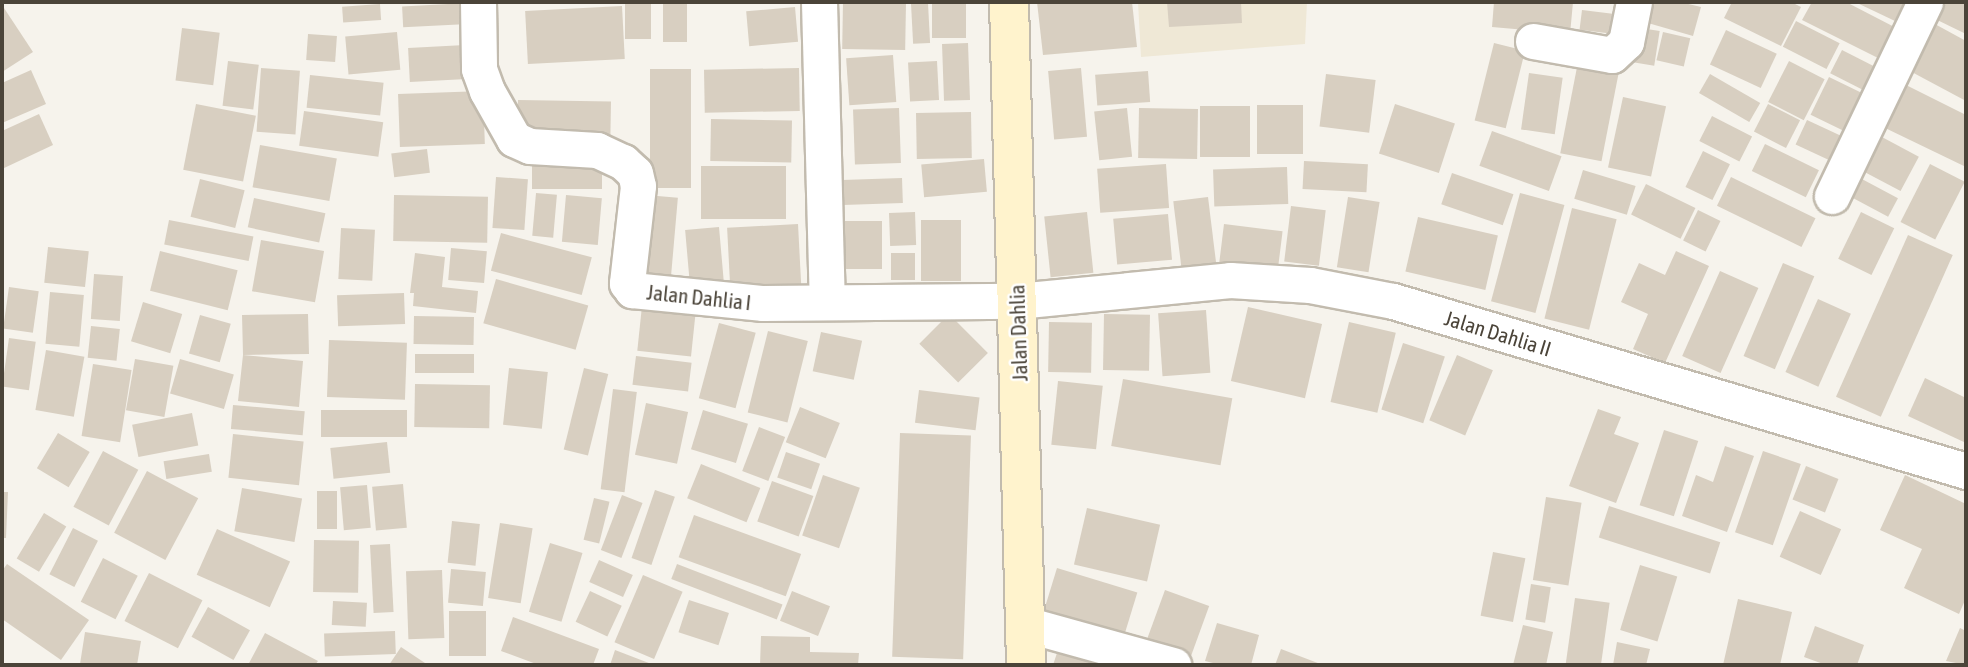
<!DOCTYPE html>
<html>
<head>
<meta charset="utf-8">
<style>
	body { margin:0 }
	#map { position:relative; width:1968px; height:667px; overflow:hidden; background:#f6f3ec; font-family:"Asap Condensed",sans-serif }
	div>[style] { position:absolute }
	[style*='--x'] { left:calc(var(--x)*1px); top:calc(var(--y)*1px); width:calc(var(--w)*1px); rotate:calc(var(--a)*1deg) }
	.education>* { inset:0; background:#efe8d6 }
	.building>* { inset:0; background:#d8cfc1; transform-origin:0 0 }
	.roads { filter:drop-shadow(2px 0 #c2bbae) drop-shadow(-2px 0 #c2bbae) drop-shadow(0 2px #c2bbae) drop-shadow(0 -2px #c2bbae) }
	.street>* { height:35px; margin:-17.5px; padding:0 17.5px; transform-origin:17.5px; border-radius:17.5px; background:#fff }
	.secondary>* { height:38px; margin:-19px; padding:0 19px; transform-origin:19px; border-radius:19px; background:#fff3cd }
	span { translate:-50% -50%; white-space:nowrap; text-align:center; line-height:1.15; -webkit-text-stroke:5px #fff; paint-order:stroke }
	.street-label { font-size:21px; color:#4b4439 }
	.frame { position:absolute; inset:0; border:4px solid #4b4439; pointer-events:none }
</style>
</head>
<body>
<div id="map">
	<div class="education">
		<div style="clip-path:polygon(1138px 2px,1307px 2px,1305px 44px,1141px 57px)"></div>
	</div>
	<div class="building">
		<div style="left:625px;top:2px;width:26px;height:37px"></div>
		<div style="left:663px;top:2px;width:24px;height:40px"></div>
		<div style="left:843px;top:2px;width:63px;height:47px;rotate:1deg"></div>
		<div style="left:932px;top:2px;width:34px;height:36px"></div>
		<div style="clip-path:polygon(1037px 2px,1132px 2px,1137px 47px,1043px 55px)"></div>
		<div style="clip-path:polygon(1167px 2px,1241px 2px,1242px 23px,1169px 27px)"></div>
		<div style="clip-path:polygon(1494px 2px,1573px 2px,1570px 34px,1492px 27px)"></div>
		<div style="clip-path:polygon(1646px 2px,1680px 2px,1701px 7px,1693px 36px,1641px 21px)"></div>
		<div style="clip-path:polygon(1732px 2px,1791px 2px,1801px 7px,1781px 46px,1724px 18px)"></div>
		<div style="clip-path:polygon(1812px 2px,1846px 2px,1904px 32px,1888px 63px,1802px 20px)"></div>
		<div style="clip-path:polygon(1855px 2px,1904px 2px,1895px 21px)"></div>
		<div style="clip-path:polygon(1939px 2px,1966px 2px,1966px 34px,1931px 17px)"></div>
		<div style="left:467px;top:3px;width:21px;height:65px;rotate:87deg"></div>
		<div style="left:928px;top:3px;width:40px;height:17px;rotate:87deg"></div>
		<div style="left:380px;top:4px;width:16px;height:38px;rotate:86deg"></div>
		<div style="left:622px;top:6px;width:53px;height:97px;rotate:87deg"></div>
		<div style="left:795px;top:7px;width:35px;height:49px;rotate:85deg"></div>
		<div style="clip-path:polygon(4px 8px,33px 52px,2px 72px,2px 9px)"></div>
		<div style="left:1582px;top:10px;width:39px;height:20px;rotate:7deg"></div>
		<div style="left:1796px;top:21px;width:49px;height:29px;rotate:27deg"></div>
		<div style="clip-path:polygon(1933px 23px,1966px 41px,1966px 101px,1908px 70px)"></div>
		<div style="left:1634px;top:27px;width:26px;height:35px;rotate:9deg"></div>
		<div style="left:182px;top:28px;width:38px;height:53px;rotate:7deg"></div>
		<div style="left:1726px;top:30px;width:56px;height:38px;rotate:25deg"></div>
		<div style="left:397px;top:32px;width:38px;height:52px;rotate:85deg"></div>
		<div style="left:1663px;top:32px;width:28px;height:29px;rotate:13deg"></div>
		<div style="left:308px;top:34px;width:29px;height:26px;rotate:4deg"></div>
		<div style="left:968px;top:43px;width:57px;height:26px;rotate:88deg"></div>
		<div style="left:1494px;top:43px;width:32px;height:80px;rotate:14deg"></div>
		<div style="left:465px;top:45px;width:34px;height:57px;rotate:87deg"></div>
		<div style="left:1842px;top:50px;width:48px;height:26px;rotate:27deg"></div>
		<div style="left:893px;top:55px;width:47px;height:47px;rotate:86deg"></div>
		<div style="left:228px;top:61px;width:31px;height:45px;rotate:7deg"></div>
		<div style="left:937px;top:61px;width:39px;height:29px;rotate:87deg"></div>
		<div style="left:1789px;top:61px;width:40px;height:46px;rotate:27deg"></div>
		<div style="left:1578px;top:62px;width:42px;height:93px;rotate:11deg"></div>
		<div style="left:261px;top:68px;width:39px;height:64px;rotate:4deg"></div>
		<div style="left:799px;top:68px;width:43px;height:95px;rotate:89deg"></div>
		<div style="left:1081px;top:68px;width:69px;height:33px;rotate:85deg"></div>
		<div style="left:650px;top:69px;width:41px;height:119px"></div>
		<div style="clip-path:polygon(31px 70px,46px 104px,2px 123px,2px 83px)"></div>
		<div style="left:1148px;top:71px;width:31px;height:53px;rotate:86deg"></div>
		<div style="left:1529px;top:73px;width:34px;height:57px;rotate:8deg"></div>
		<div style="left:1326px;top:74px;width:50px;height:53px;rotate:7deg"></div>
		<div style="left:1710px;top:74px;width:58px;height:22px;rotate:30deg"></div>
		<div style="left:310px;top:75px;width:74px;height:33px;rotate:6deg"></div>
		<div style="left:1829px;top:77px;width:51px;height:42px;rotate:26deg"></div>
		<div style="clip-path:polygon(1902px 83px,1966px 115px,1966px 167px,1881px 126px)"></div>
		<div style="left:483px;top:91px;width:53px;height:85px;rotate:88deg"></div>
		<div style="left:1623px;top:97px;width:44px;height:72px;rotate:12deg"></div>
		<div style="left:518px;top:100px;width:93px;height:35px;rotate:1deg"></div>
		<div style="left:196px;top:104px;width:61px;height:67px;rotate:11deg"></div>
		<div style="left:1395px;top:104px;width:63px;height:52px;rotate:18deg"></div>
		<div style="left:1768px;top:104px;width:36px;height:31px;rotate:27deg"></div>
		<div style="left:1257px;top:105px;width:46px;height:49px"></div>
		<div style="left:1200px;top:106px;width:50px;height:51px"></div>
		<div style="left:899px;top:108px;width:55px;height:46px;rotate:88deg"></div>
		<div style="left:1127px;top:108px;width:49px;height:33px;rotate:84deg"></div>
		<div style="left:1139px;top:108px;width:59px;height:50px;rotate:1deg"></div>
		<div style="left:304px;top:111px;width:80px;height:35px;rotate:8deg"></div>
		<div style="left:971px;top:112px;width:46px;height:55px;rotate:89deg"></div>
		<div style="clip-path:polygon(39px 114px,53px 145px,2px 169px,2px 131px)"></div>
		<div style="left:1712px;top:116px;width:45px;height:28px;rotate:27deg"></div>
		<div style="left:711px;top:119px;width:81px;height:42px;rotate:1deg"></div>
		<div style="left:1807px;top:120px;width:51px;height:27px;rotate:25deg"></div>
		<div style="left:1492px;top:131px;width:74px;height:37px;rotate:20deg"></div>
		<div style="left:1880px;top:136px;width:44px;height:39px;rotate:28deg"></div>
		<div style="left:1765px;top:144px;width:60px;height:30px;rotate:26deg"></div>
		<div style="left:260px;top:145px;width:78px;height:43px;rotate:10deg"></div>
		<div style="left:427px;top:149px;width:24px;height:36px;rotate:83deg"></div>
		<div style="left:1703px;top:151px;width:30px;height:40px;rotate:26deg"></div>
		<div style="left:532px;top:156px;width:70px;height:33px"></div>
		<div style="left:984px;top:159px;width:33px;height:63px;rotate:85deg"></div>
		<div style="left:1304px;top:161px;width:64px;height:28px;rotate:3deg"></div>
		<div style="left:1166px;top:164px;width:44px;height:69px;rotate:86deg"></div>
		<div style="left:1930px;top:164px;width:39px;height:65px;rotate:27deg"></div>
		<div style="left:701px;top:166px;width:85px;height:53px"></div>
		<div style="left:1287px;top:167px;width:37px;height:74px;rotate:88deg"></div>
		<div style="left:1583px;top:170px;width:55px;height:30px;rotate:17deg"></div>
		<div style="left:1452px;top:173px;width:65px;height:33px;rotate:19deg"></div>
		<div style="left:496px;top:177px;width:32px;height:51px;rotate:4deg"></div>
		<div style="left:1731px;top:177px;width:94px;height:32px;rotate:26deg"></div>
		<div style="left:902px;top:178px;width:25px;height:60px;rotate:88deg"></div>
		<div style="left:1860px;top:178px;width:43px;height:21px;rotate:28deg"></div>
		<div style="left:200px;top:179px;width:46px;height:39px;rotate:14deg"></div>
		<div style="left:1646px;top:184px;width:55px;height:34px;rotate:26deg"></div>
		<div style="left:536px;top:193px;width:21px;height:43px;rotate:5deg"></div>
		<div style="left:1520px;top:193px;width:46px;height:112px;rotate:15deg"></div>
		<div style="left:394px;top:195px;width:94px;height:46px;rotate:1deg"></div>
		<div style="left:566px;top:195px;width:36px;height:47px;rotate:5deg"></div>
		<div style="left:646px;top:195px;width:32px;height:80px;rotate:5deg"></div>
		<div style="left:1208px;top:197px;width:68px;height:35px;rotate:83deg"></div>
		<div style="left:1348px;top:197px;width:32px;height:71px;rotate:9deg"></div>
		<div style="left:254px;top:198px;width:73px;height:30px;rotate:12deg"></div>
		<div style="left:1291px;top:206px;width:35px;height:56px;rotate:7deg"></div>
		<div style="left:1572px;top:208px;width:46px;height:114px;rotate:14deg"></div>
		<div style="left:1698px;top:210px;width:25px;height:34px;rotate:26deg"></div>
		<div style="left:915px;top:212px;width:33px;height:26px;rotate:88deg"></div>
		<div style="left:1087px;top:212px;width:61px;height:43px;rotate:84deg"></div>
		<div style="left:1861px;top:212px;width:37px;height:52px;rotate:26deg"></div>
		<div style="left:1168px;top:214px;width:46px;height:55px;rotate:85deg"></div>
		<div style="left:1418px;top:217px;width:82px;height:56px;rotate:13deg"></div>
		<div style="left:169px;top:220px;width:86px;height:25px;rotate:11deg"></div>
		<div style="left:921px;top:220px;width:40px;height:61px"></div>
		<div style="left:845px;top:221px;width:37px;height:48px"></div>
		<div style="left:798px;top:224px;width:62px;height:71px;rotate:87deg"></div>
		<div style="left:1224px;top:224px;width:59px;height:45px;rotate:7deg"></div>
		<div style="left:719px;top:227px;width:61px;height:34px;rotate:85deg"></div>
		<div style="left:341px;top:228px;width:34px;height:51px;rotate:3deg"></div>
		<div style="left:501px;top:233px;width:94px;height:39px;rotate:15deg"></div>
		<div style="left:1908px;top:235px;width:49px;height:177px;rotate:24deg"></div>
		<div style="left:261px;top:240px;width:64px;height:52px;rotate:10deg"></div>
		<div style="left:48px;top:247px;width:41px;height:36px;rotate:6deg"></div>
		<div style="left:451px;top:248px;width:36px;height:32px;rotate:5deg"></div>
		<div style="left:160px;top:251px;width:80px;height:41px;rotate:14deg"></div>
		<div style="clip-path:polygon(1676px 251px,1709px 266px,1665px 363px,1633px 349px,1648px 314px,1621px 302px,1639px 263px,1665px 275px)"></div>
		<div style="clip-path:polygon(415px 253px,445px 257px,442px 287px,478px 291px,476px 313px,413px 306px,414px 293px,410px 293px)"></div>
		<div style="left:891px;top:253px;width:24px;height:27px"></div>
		<div style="left:1783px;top:263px;width:34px;height:101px;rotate:23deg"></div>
		<div style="left:1720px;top:271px;width:42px;height:93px;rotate:24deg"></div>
		<div style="left:94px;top:274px;width:29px;height:45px;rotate:4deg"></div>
		<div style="left:496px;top:279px;width:96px;height:46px;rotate:16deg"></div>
		<div style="left:9px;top:287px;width:30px;height:42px;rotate:8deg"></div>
		<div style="left:50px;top:292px;width:34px;height:52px;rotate:5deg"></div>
		<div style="left:404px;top:293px;width:31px;height:67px;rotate:88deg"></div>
		<div style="left:1818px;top:299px;width:36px;height:80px;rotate:24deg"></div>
		<div style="left:143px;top:302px;width:41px;height:41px;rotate:17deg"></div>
		<div style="left:642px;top:306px;width:54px;height:45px;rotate:6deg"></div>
		<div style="left:1248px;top:307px;width:76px;height:76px;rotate:13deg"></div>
		<div style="left:1206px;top:310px;width:63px;height:48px;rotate:86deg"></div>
		<div style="clip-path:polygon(308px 314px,309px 354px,243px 355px,303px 361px,299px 407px,238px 401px,243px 355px,242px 315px)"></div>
		<div style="left:949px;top:314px;width:55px;height:42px;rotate:45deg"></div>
		<div style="left:1104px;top:314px;width:46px;height:56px;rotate:1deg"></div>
		<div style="left:200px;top:315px;width:32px;height:40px;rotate:16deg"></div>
		<div style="left:414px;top:316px;width:60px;height:28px;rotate:1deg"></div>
		<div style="left:1049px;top:322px;width:43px;height:50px;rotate:1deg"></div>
		<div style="left:1349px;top:322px;width:48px;height:82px;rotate:13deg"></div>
		<div style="left:719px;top:323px;width:38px;height:78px;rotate:15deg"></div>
		<div style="left:91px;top:326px;width:29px;height:32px;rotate:6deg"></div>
		<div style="left:768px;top:331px;width:41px;height:84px;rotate:14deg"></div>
		<div style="left:821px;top:332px;width:42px;height:40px;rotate:12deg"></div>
		<div style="left:9px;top:338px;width:27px;height:49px;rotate:8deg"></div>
		<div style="left:329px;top:340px;width:78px;height:57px;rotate:2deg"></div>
		<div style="left:1403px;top:343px;width:44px;height:70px;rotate:18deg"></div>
		<div style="left:46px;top:350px;width:39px;height:61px;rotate:10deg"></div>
		<div style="left:415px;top:354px;width:59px;height:19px"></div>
		<div style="left:1457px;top:355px;width:39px;height:71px;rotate:23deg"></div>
		<div style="left:636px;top:356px;width:56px;height:29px;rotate:7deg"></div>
		<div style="left:135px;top:359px;width:39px;height:52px;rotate:10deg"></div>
		<div style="left:180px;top:359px;width:56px;height:36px;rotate:16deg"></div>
		<div style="left:93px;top:364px;width:39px;height:73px;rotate:9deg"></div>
		<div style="left:509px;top:368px;width:39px;height:57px;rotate:6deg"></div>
		<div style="left:584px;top:368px;width:25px;height:84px;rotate:14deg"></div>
		<div style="clip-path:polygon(1925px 378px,1966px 398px,1966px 443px,1908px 416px)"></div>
		<div style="left:1123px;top:379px;width:111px;height:68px;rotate:10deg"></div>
		<div style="left:1058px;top:381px;width:45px;height:64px;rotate:6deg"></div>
		<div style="left:415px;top:384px;width:75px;height:43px;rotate:1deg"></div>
		<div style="left:613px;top:389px;width:24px;height:101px;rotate:7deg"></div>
		<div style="left:919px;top:390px;width:61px;height:33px;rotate:7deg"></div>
		<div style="left:646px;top:403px;width:43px;height:53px;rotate:12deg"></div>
		<div style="left:233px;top:405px;width:72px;height:24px;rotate:5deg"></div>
		<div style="left:800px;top:407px;width:43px;height:38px;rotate:22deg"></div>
		<div style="clip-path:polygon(1598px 409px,1621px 417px,1614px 434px,1639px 443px,1616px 503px,1569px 486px)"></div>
		<div style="left:407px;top:410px;width:27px;height:86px;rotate:90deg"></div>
		<div style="left:703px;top:410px;width:47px;height:41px;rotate:17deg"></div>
		<div style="left:192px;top:413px;width:33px;height:61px;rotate:79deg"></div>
		<div style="left:759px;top:427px;width:28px;height:47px;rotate:21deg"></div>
		<div style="left:1664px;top:430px;width:36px;height:79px;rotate:18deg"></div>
		<div style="left:58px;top:433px;width:37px;height:41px;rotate:31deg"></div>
		<div style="left:900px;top:433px;width:71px;height:224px;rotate:2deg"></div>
		<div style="left:233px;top:434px;width:71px;height:44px;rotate:6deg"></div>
		<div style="left:387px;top:442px;width:31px;height:57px;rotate:84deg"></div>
		<div style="clip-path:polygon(1725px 446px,1754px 456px,1727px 532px,1682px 516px,1696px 475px,1713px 482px)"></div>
		<div style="left:103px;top:451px;width:40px;height:63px;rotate:28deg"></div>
		<div style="left:1763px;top:451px;width:40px;height:86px;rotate:19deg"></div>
		<div style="left:786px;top:452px;width:36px;height:27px;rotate:19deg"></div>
		<div style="left:209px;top:454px;width:18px;height:46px;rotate:81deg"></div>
		<div style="left:701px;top:464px;width:64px;height:37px;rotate:22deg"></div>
		<div style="left:1806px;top:466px;width:35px;height:36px;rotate:22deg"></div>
		<div style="left:147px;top:471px;width:58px;height:70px;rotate:28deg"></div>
		<div style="left:823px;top:475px;width:39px;height:64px;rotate:19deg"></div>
		<div style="clip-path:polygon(1905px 475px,1966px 504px,1966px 598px,1959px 614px,1904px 588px,1922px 549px,1880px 530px)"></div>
		<div style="left:772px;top:481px;width:44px;height:43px;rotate:20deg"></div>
		<div style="left:403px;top:484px;width:44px;height:31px;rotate:85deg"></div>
		<div style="left:367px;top:485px;width:43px;height:27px;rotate:85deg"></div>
		<div style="left:242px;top:488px;width:61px;height:44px;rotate:10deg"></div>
		<div style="left:655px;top:490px;width:21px;height:72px;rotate:19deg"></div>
		<div style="left:317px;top:491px;width:20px;height:38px"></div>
		<div style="clip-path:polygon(2px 492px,8px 492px,6px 538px,2px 538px)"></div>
		<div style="left:622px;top:495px;width:22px;height:59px;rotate:21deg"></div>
		<div style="left:1546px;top:497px;width:36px;height:84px;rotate:9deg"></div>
		<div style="left:594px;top:498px;width:16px;height:43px;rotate:14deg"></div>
		<div style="left:1609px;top:506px;width:117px;height:33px;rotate:18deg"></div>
		<div style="left:1087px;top:508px;width:75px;height:58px;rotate:13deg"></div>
		<div style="left:1800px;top:511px;width:45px;height:50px;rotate:24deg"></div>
		<div style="left:44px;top:513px;width:26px;height:53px;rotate:31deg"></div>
		<div style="left:694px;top:515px;width:114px;height:45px;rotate:20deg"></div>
		<div style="left:452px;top:521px;width:28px;height:42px;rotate:6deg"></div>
		<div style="left:500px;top:523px;width:33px;height:76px;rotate:9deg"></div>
		<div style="left:73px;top:528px;width:28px;height:52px;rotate:27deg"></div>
		<div style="left:217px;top:529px;width:80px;height:50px;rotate:24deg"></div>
		<div style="left:314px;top:540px;width:45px;height:52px;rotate:1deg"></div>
		<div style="left:550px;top:543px;width:34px;height:72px;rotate:17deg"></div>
		<div style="left:390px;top:544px;width:68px;height:20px;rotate:87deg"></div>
		<div style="left:1493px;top:552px;width:33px;height:65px;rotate:11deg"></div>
		<div style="left:103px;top:558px;width:39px;height:49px;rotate:27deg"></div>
		<div style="left:599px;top:560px;width:37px;height:24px;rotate:24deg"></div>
		<div style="clip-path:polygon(7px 564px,89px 620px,61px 660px,2px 619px,2px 571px)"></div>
		<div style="left:677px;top:564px;width:113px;height:16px;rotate:21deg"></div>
		<div style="left:1640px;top:565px;width:39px;height:68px;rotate:17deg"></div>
		<div style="left:1057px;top:568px;width:84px;height:45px;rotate:17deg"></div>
		<div style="left:451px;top:569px;width:35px;height:34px;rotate:5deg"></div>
		<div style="left:442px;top:570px;width:68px;height:36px;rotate:88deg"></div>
		<div style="left:149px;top:573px;width:60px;height:54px;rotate:27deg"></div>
		<div style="left:643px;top:575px;width:43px;height:73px;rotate:23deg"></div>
		<div style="left:1531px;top:584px;width:20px;height:36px;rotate:9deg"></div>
		<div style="left:1165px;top:590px;width:47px;height:56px;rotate:20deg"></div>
		<div style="left:590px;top:591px;width:35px;height:34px;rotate:25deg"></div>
		<div style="left:792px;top:591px;width:41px;height:32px;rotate:22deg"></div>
		<div style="left:1575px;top:598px;width:35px;height:68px;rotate:8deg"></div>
		<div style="clip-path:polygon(1738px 599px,1792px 612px,1780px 665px,1723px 665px)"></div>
		<div style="left:689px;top:600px;width:42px;height:34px;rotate:18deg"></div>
		<div style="left:333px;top:601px;width:34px;height:24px;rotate:3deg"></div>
		<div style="left:208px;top:607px;width:48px;height:34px;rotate:29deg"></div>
		<div style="left:449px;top:611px;width:37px;height:45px"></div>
		<div style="clip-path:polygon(513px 617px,599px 649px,593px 665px,539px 665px,501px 651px)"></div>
		<div style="clip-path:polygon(1217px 623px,1259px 635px,1251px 665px,1221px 665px,1205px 661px)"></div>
		<div style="clip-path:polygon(1523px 625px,1553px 632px,1546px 665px,1513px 665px)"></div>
		<div style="clip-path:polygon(1815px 626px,1864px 645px,1857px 665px,1826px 665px,1804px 657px)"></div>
		<div style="clip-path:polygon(1960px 628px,1966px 631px,1966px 665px,1946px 661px)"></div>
		<div style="left:395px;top:631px;width:23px;height:71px;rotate:88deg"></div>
		<div style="clip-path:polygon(85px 632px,141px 641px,137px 665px,80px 664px)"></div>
		<div style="clip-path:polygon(265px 633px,318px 661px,315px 665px,248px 665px)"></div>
		<div style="clip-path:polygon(761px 636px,810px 637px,810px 652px,859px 653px,858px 665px,760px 665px)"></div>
		<div style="clip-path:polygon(1061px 641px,1126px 665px,1053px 665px)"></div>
		<div style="clip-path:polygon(1617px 642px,1650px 649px,1646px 665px,1613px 665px)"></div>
		<div style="clip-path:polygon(401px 647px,425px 663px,423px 665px,389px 665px)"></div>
		<div style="clip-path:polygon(1281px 649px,1323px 665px,1275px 665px)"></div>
		<div style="clip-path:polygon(615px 650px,654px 665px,610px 665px)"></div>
	</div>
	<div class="roads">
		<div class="street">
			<div style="--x:478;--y:2;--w:67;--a:89.1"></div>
			<div style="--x:479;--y:69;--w:23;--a:70"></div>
			<div style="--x:487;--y:91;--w:55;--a:60.6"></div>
			<div style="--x:514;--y:139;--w:17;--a:24"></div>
			<div style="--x:530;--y:146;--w:67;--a:3.4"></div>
			<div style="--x:597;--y:150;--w:29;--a:25"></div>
			<div style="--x:623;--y:162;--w:16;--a:43"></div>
			<div style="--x:635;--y:173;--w:13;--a:77"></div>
			<div style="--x:638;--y:186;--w:98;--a:96.5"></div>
			<div style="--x:627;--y:283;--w:9;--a:54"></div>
			<div style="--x:632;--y:290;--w:132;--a:5.7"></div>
			<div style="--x:763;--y:303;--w:254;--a:-0.5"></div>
			<div style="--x:1017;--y:301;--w:214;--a:-5.6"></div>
			<div style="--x:1230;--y:280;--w:80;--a:3.6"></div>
			<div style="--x:1310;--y:285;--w:85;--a:10.9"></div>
			<div style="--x:1393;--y:301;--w:598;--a:16.52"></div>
			<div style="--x:819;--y:2;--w:300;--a:88.5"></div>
			<div style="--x:1533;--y:41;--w:80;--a:10"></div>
			<div style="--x:1612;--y:55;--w:19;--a:-43"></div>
			<div style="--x:1626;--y:42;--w:41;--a:-78.7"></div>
			<div style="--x:1832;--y:196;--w:215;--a:-64.4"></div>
			<div style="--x:1025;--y:624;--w:154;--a:15.5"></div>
		</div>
		<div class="secondary">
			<div style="--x:1009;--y:2;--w:663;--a:88.53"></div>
		</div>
	</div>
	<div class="street-label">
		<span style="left:699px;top:297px;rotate:6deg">Jalan Dahlia I</span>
		<span style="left:1018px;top:333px;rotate:-92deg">Jalan Dahlia</span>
		<span style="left:1498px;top:333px;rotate:17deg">Jalan Dahlia II</span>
	</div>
	<div class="frame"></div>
</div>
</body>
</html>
